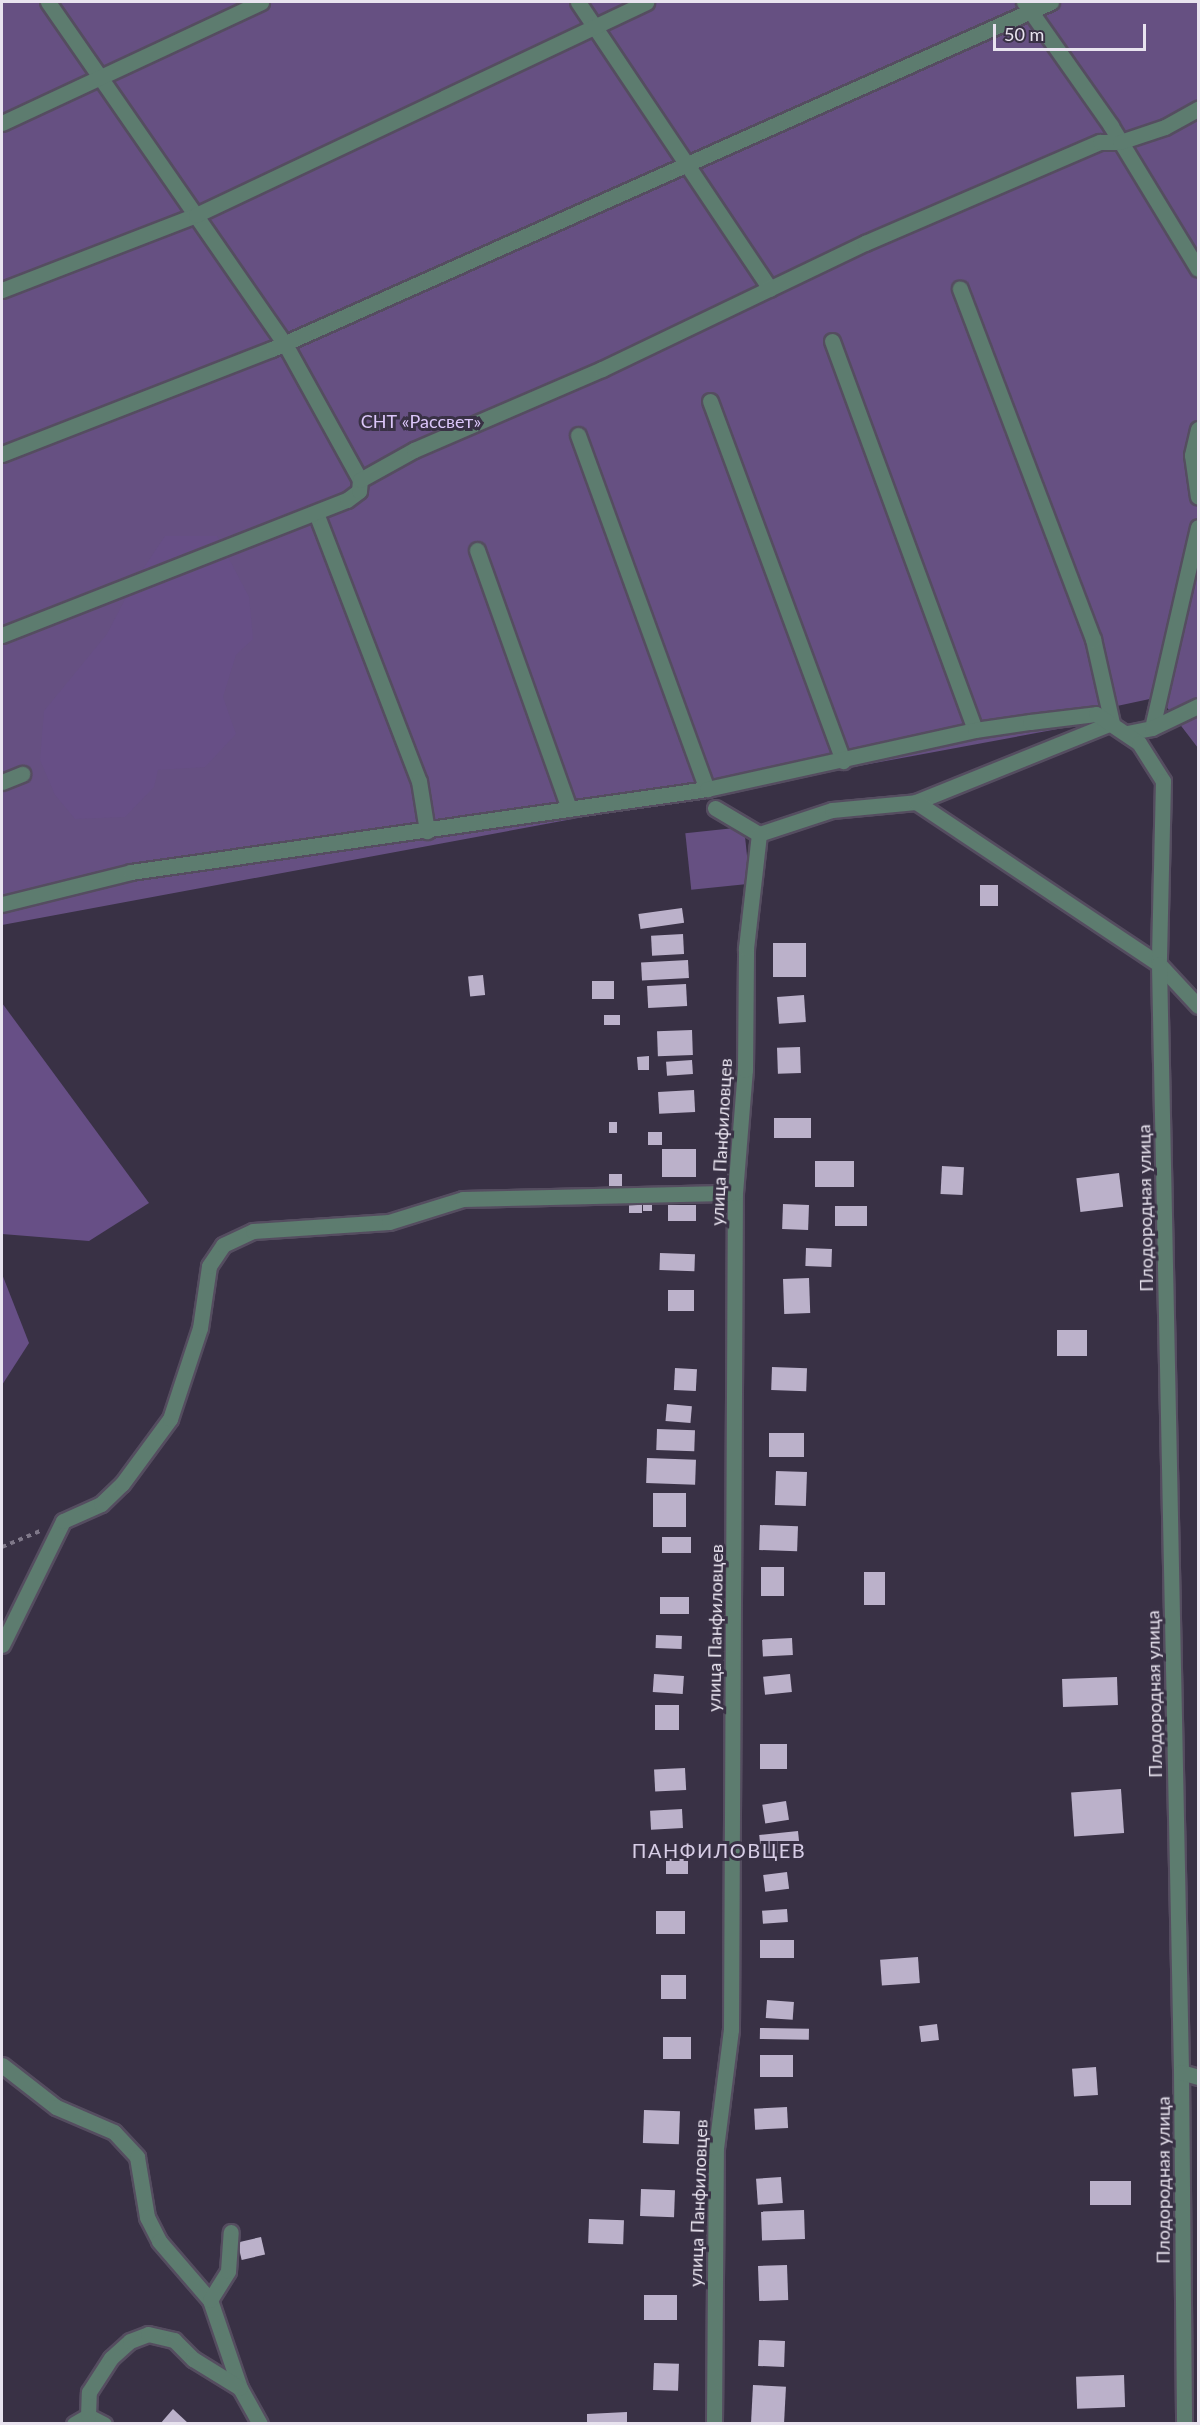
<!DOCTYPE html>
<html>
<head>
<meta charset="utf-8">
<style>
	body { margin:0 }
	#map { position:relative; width:1200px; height:2425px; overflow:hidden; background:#393145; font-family:Lato,sans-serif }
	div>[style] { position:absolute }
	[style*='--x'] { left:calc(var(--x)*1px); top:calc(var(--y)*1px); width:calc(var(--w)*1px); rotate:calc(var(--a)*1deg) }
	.green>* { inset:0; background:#665082; transform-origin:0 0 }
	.forest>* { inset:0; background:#674f86 }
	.building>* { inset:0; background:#bbb1ca; transform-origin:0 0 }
	.path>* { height:4px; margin-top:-2px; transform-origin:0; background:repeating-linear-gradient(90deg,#7f7889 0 4.5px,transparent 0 9px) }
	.roads { filter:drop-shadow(2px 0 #554d60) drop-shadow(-2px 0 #554d60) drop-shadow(0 2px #554d60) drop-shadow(0 -2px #554d60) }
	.minor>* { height:15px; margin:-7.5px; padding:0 7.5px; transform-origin:7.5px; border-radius:7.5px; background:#5d7c6f }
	span { translate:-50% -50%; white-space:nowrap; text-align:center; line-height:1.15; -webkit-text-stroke:6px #393145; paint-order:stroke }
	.park-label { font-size:18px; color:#dbc6f9 }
	.street-label { font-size:18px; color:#e8e3ef }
	.neighbourhood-label { font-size:20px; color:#d8cee7; letter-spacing:1.5px }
	.frame { position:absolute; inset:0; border:3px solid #e8e3ef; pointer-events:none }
	.scale { position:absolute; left:993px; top:24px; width:153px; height:27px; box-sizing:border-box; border:3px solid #e8e3ef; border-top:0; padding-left:8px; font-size:18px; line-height:21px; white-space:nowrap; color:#e8e3ef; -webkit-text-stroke:4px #393145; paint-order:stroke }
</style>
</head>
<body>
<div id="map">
	<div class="green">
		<div style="clip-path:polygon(2px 2px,1198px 2px,1198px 748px,1159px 697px,1117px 706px,1101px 721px,2px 925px)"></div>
		<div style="left:744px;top:827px;width:57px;height:59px;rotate:84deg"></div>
	</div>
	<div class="forest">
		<div style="clip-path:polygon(165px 536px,217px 536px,249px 597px,253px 639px,236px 655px,223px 697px,236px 734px,205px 767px,158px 770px,154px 787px,125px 817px,75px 819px,55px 795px,40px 760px,44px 711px,107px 634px,133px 584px)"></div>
		<div style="clip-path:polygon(2px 1003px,149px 1203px,89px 1241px,2px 1234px)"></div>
		<div style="clip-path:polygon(2px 1274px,29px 1343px,2px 1385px)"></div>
	</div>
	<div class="building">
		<div style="left:998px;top:885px;width:21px;height:18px;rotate:90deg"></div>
		<div style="left:682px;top:908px;width:15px;height:44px;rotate:82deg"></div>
		<div style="left:683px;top:934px;width:20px;height:32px;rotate:87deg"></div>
		<div style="left:773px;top:943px;width:33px;height:34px"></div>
		<div style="left:688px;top:960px;width:18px;height:47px;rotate:87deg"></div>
		<div style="left:483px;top:975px;width:20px;height:15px;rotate:84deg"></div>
		<div style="left:592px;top:981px;width:22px;height:18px"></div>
		<div style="left:686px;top:984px;width:22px;height:39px;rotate:87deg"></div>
		<div style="left:804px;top:995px;width:27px;height:27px;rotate:86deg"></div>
		<div style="left:604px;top:1015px;width:16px;height:10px"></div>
		<div style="left:692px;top:1030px;width:25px;height:35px;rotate:88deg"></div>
		<div style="left:800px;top:1047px;width:26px;height:23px;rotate:88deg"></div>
		<div style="clip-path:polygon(649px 1056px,649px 1070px,638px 1070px,637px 1057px)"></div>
		<div style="left:692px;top:1060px;width:14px;height:26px;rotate:86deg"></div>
		<div style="left:694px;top:1090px;width:22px;height:36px;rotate:87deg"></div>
		<div style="left:811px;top:1118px;width:20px;height:37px;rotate:90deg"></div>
		<div style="left:609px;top:1122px;width:8px;height:11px"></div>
		<div style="left:648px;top:1132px;width:14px;height:13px"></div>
		<div style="left:696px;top:1149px;width:28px;height:34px;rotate:90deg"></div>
		<div style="left:815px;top:1161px;width:39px;height:26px"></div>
		<div style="left:942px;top:1166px;width:22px;height:28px;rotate:3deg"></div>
		<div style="left:1119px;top:1173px;width:34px;height:43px;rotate:83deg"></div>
		<div style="left:609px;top:1174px;width:13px;height:12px"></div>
		<div style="left:629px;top:1204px;width:13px;height:9px"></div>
		<div style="left:643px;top:1204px;width:9px;height:7px"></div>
		<div style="left:783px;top:1204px;width:26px;height:25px;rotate:2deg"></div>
		<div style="left:696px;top:1205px;width:16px;height:28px;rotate:90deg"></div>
		<div style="left:835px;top:1206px;width:32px;height:20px"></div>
		<div style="left:806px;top:1248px;width:26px;height:18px;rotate:2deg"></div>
		<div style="left:660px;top:1253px;width:35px;height:17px;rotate:2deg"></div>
		<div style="left:809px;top:1278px;width:35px;height:26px;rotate:88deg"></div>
		<div style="left:668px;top:1290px;width:26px;height:21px"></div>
		<div style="left:1057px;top:1330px;width:30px;height:26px"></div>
		<div style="left:772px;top:1367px;width:35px;height:23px;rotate:2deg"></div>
		<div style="left:675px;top:1368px;width:22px;height:22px;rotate:3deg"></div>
		<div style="left:667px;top:1404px;width:25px;height:17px;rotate:5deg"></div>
		<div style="left:657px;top:1429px;width:38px;height:21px;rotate:2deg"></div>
		<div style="left:769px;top:1433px;width:35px;height:24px"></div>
		<div style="left:647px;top:1458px;width:49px;height:25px;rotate:2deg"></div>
		<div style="left:776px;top:1471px;width:31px;height:34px;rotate:2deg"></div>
		<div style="left:653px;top:1493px;width:33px;height:34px"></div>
		<div style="left:760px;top:1525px;width:38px;height:25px;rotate:2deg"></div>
		<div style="left:691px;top:1537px;width:16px;height:29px;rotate:90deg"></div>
		<div style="left:761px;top:1567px;width:23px;height:29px"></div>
		<div style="left:864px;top:1572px;width:21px;height:33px"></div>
		<div style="left:660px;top:1597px;width:29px;height:17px"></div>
		<div style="left:656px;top:1635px;width:26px;height:13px;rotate:2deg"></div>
		<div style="left:792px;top:1638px;width:17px;height:30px;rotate:87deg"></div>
		<div style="left:654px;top:1674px;width:30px;height:18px;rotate:4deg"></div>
		<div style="left:790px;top:1674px;width:18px;height:27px;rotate:84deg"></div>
		<div style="left:1117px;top:1677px;width:28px;height:55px;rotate:88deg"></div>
		<div style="left:655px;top:1705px;width:24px;height:25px"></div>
		<div style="left:760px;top:1744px;width:27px;height:25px"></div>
		<div style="left:685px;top:1768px;width:22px;height:31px;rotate:87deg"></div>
		<div style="left:1121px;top:1789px;width:44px;height:50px;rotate:86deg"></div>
		<div style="left:786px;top:1801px;width:19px;height:24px;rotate:81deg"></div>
		<div style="left:682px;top:1809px;width:19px;height:32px;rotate:87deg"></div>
		<div style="left:798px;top:1831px;width:20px;height:39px;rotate:84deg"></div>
		<div style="left:666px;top:1859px;width:22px;height:15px"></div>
		<div style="left:787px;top:1872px;width:17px;height:24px;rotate:83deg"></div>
		<div style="left:787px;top:1909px;width:13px;height:25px;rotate:86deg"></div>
		<div style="left:656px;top:1911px;width:29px;height:23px"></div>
		<div style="left:760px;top:1940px;width:34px;height:18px"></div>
		<div style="left:918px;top:1957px;width:26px;height:38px;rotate:86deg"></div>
		<div style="left:661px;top:1975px;width:25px;height:24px"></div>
		<div style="left:767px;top:2000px;width:27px;height:18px;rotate:4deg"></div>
		<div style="left:937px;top:2024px;width:16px;height:18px;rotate:83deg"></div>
		<div style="left:760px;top:2028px;width:49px;height:11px;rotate:1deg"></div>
		<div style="left:663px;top:2037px;width:28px;height:22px"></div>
		<div style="left:760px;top:2055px;width:33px;height:22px"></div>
		<div style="left:1096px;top:2067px;width:28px;height:24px;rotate:86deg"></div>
		<div style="left:787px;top:2107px;width:21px;height:33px;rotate:87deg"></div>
		<div style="left:644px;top:2110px;width:36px;height:33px;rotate:2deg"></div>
		<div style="left:781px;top:2177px;width:26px;height:25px;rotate:86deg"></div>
		<div style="left:1090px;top:2181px;width:41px;height:24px"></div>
		<div style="left:641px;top:2189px;width:34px;height:27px;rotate:2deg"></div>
		<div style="left:804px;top:2210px;width:29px;height:43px;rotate:88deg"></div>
		<div style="left:589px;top:2219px;width:35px;height:24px;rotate:2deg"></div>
		<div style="left:261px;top:2237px;width:18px;height:24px;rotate:77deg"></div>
		<div style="left:787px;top:2265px;width:35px;height:29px;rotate:88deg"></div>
		<div style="left:644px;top:2295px;width:33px;height:25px"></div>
		<div style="left:759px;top:2340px;width:26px;height:26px;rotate:2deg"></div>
		<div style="left:654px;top:2363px;width:25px;height:27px;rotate:2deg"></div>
		<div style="left:1124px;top:2375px;width:32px;height:48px;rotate:88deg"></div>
		<div style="left:753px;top:2385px;width:33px;height:37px;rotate:3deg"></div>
		<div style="clip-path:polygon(173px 2409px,189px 2424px,160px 2424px)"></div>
		<div style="clip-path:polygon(627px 2412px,627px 2424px,587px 2424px,587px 2414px)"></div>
	</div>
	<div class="path">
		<div style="--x:2;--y:1547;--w:41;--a:-22.8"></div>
	</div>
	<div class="roads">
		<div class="minor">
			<div style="--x:48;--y:2;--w:416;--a:55.3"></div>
			<div style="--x:285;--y:344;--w:155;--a:61.1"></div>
			<div style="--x:578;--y:2;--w:345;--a:56.2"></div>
			<div style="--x:1024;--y:2;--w:151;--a:54.9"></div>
			<div style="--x:1111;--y:126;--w:167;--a:58.7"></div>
			<div style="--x:2;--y:123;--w:286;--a:-25"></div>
			<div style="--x:2;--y:290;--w:208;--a:-21.1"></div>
			<div style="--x:196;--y:215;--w:498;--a:-25.3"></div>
			<div style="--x:832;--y:341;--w:414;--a:69.8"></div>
			<div style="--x:710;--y:401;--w:384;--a:69.7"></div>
			<div style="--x:1198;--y:429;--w:27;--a:103"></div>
			<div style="--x:1192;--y:455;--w:42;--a:81.9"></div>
			<div style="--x:578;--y:435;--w:377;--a:70"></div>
			<div style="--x:2;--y:454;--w:290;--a:-21.3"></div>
			<div style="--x:272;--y:349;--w:853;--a:-24.01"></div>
			<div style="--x:316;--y:513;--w:287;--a:69"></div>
			<div style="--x:419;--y:781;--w:51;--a:80.9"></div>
			<div style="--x:477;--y:550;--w:275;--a:70.4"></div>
			<div style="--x:2;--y:635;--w:370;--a:-21.4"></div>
			<div style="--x:347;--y:500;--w:15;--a:-37"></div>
			<div style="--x:359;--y:491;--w:11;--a:-85"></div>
			<div style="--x:360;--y:480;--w:62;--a:-29.1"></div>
			<div style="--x:414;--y:450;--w:205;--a:-23.3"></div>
			<div style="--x:602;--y:369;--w:292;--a:-25.6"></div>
			<div style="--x:865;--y:243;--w:256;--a:-23.3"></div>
			<div style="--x:1100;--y:142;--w:20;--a:0"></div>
			<div style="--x:1120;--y:142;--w:47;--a:-18.4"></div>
			<div style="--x:1165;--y:127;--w:38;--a:-29"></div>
			<div style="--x:1152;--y:728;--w:206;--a:-77.1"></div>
			<div style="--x:1127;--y:733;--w:25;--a:-11"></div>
			<div style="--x:1152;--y:728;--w:51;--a:-25.6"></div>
			<div style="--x:2;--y:782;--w:22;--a:-22"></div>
			<div style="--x:916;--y:802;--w:211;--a:-22"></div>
			<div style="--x:1112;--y:723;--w:86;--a:-102.7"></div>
			<div style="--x:1093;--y:639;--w:375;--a:-110.8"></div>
			<div style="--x:715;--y:808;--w:51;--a:30.6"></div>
			<div style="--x:759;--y:834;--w:77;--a:-18.2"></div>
			<div style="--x:832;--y:810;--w:84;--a:-5.4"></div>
			<div style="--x:916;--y:802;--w:292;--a:33.7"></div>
			<div style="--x:1159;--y:964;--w:57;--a:47.1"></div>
			<div style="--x:2;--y:904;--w:133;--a:-13.9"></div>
			<div style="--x:131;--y:872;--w:582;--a:-8.2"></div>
			<div style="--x:707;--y:789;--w:274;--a:-12.4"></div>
			<div style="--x:975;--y:730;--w:56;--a:-8.3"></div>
			<div style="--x:1030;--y:722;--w:66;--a:-6.9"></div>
			<div style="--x:1096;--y:714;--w:52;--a:34"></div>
			<div style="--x:1139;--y:743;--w:45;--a:57.7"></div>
			<div style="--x:1163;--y:781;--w:183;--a:91.3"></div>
			<div style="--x:1159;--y:964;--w:1108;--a:88.86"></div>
			<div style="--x:1181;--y:2072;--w:352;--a:89.5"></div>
			<div style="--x:2;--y:1645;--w:138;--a:-63.8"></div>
			<div style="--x:63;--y:1521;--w:42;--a:-24.1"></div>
			<div style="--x:101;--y:1504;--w:29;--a:-44"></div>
			<div style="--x:122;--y:1484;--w:81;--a:-53.6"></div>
			<div style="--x:170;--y:1419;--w:96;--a:-71.8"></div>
			<div style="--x:200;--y:1328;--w:63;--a:-81.7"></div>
			<div style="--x:209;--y:1266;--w:25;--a:-56"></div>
			<div style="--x:223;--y:1245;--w:33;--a:-25"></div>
			<div style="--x:253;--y:1231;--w:136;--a:-3.8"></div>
			<div style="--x:389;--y:1222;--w:77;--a:-17.3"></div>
			<div style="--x:463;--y:1199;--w:272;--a:-1.3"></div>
			<div style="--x:2;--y:2065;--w:68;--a:37.9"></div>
			<div style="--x:56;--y:2107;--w:63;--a:23.3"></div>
			<div style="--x:114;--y:2132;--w:34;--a:47"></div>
			<div style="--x:137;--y:2157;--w:61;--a:80.5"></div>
			<div style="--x:147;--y:2217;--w:27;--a:63"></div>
			<div style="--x:159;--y:2241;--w:78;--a:49.2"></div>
			<div style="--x:210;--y:2300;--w:93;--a:71.2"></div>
			<div style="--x:240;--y:2388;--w:41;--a:60.9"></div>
			<div style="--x:1181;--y:2072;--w:18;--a:16"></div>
			<div style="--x:210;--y:2300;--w:34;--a:-58"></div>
			<div style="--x:228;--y:2271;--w:39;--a:-86"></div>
			<div style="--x:88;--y:2416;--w:18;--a:27"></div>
			<div style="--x:74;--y:2424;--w:16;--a:-30"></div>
			<div style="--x:88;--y:2416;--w:24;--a:-88"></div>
			<div style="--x:89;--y:2392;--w:40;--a:-57.1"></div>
			<div style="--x:111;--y:2358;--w:25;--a:-42"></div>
			<div style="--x:130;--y:2341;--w:19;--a:-21"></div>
			<div style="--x:148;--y:2334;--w:27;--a:13"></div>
			<div style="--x:174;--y:2340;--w:27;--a:45"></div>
			<div style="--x:193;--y:2359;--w:55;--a:31.7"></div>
			<div style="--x:714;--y:2424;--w:276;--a:-89.6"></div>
			<div style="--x:716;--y:2148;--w:119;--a:-82.8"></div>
			<div style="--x:731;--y:2030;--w:837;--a:-89.73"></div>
			<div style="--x:735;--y:1193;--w:123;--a:-85.4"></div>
			<div style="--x:745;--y:1070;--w:122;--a:-89.5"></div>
			<div style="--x:746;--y:948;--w:115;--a:-83.5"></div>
		</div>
	</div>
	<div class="park-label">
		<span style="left:421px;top:421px">СНТ «Рассвет»</span>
	</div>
	<div class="street-label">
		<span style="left:721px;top:1142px;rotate:-87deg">улица Панфиловцев</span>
		<span style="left:1145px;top:1208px;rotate:-91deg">Плодородная улица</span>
		<span style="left:715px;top:1628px;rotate:-89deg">улица Панфиловцев</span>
		<span style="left:1154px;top:1694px;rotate:-91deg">Плодородная улица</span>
		<span style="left:1163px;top:2180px;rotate:-90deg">Плодородная улица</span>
		<span style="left:698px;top:2203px;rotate:-88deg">улица Панфиловцев</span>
	</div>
	<div class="neighbourhood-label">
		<span style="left:719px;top:1850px">ПАНФИЛОВЦЕВ</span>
	</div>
	<div class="frame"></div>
	<div class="scale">50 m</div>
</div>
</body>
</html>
